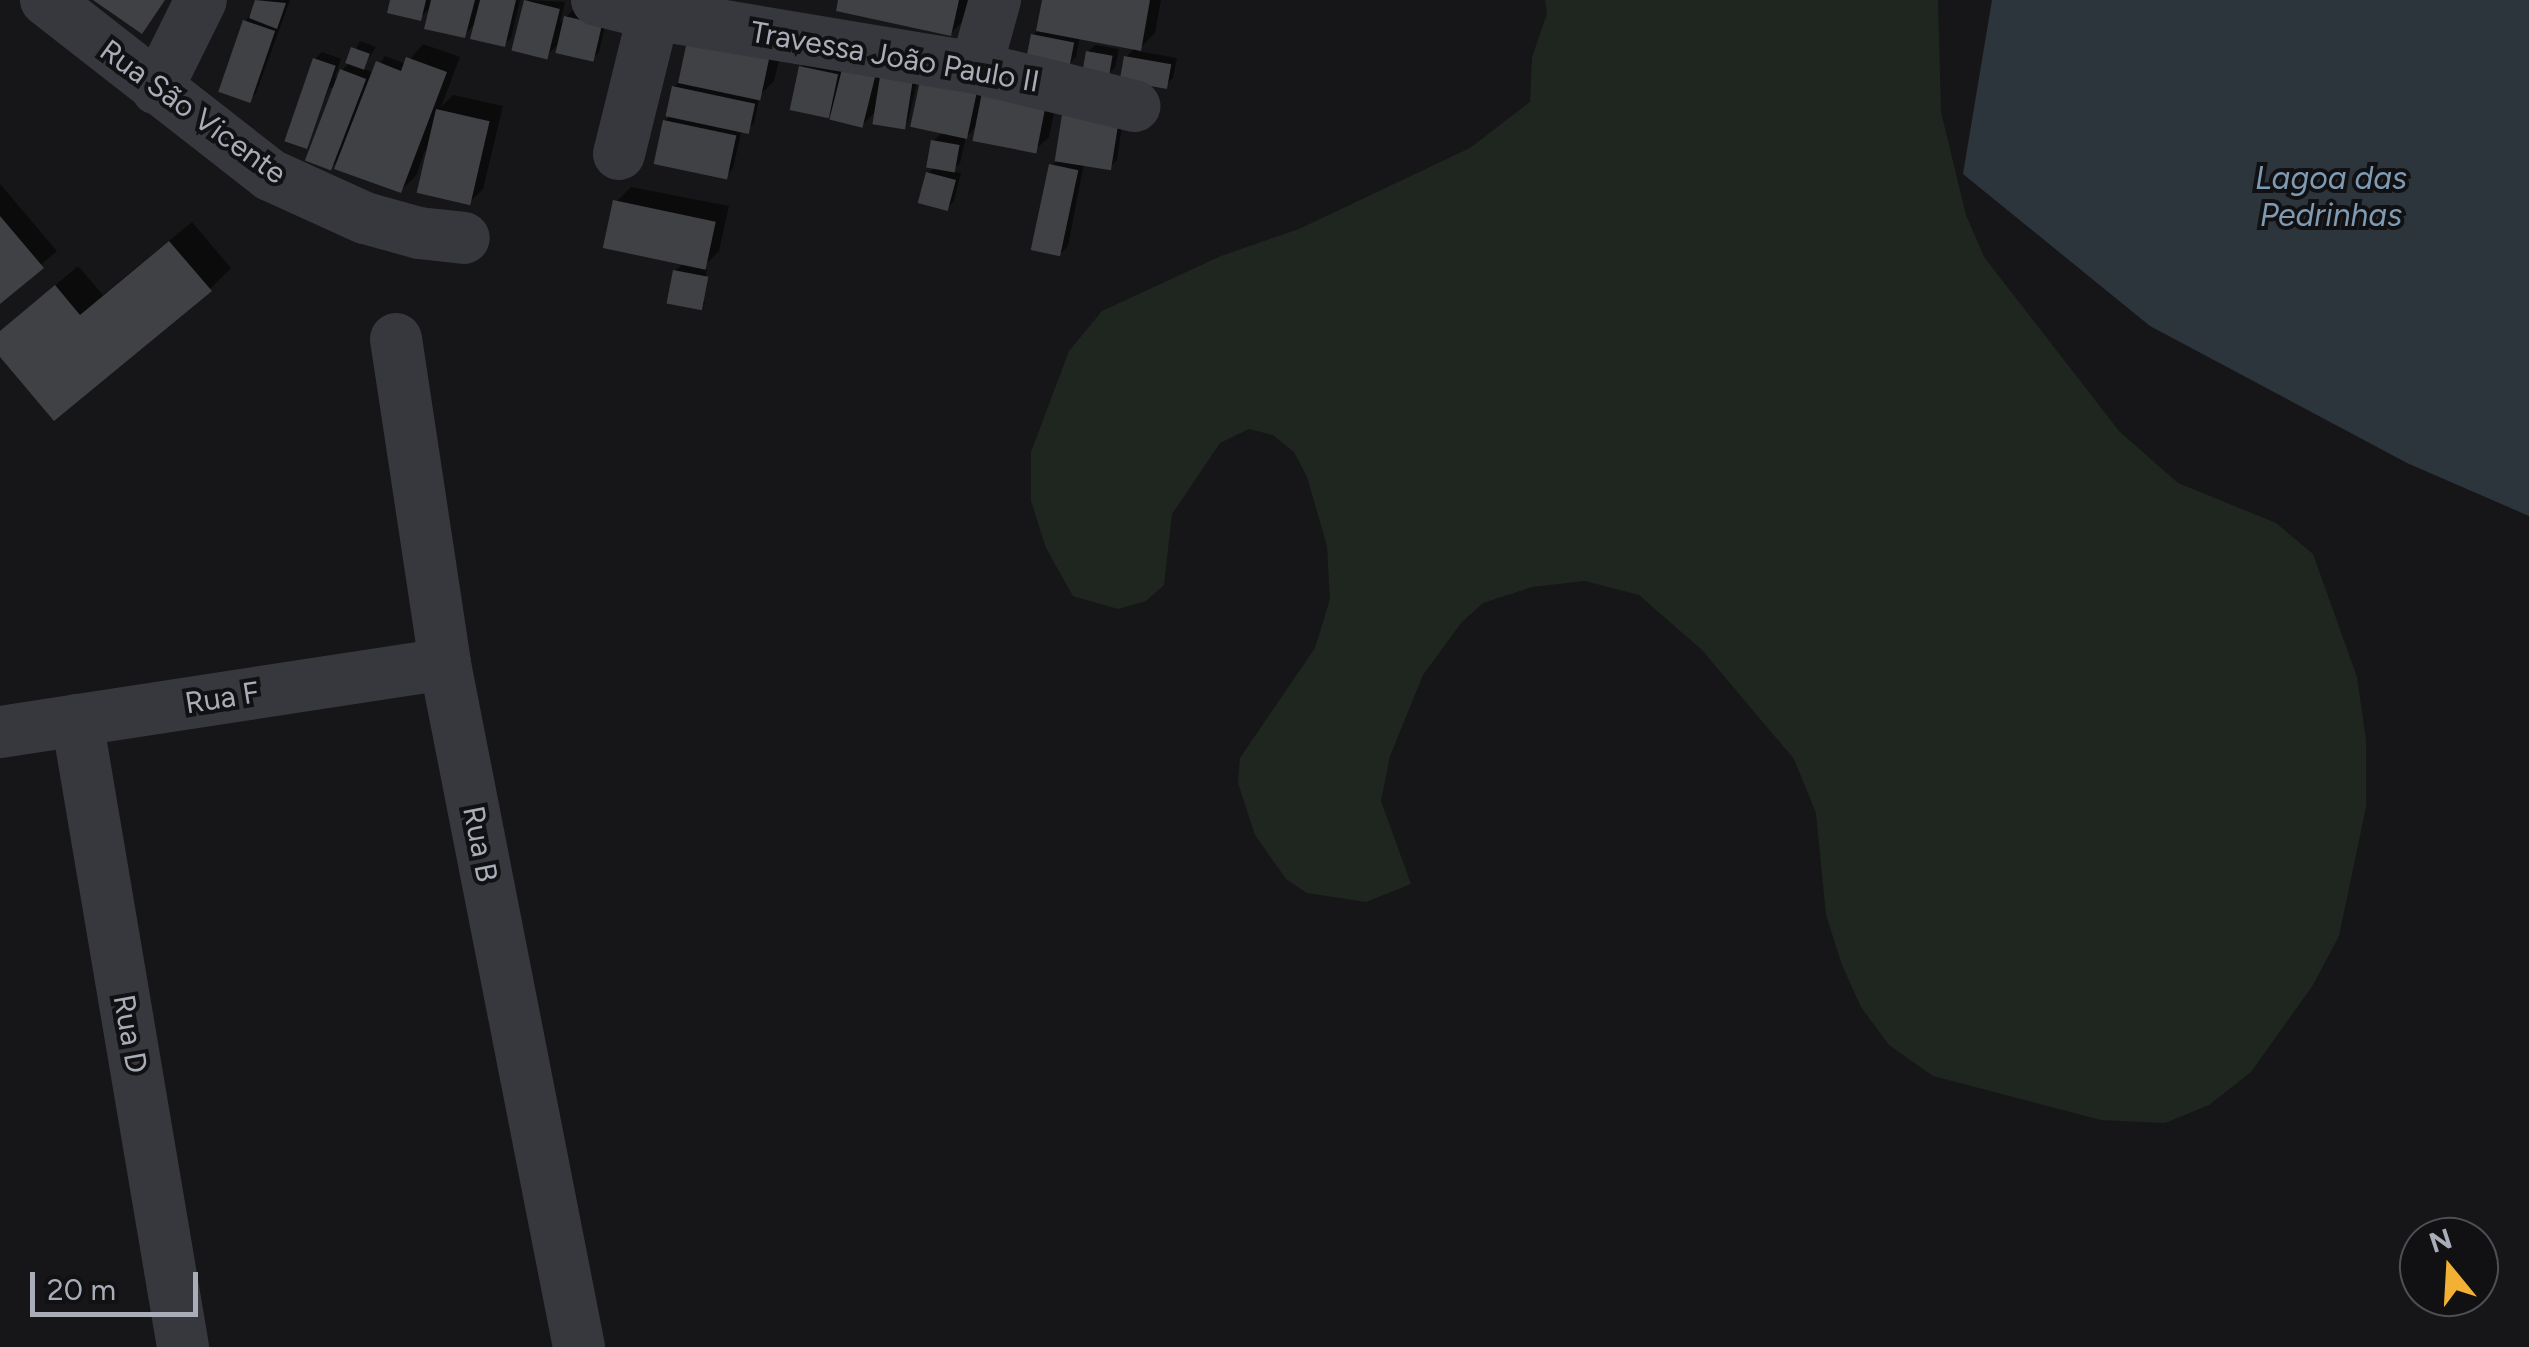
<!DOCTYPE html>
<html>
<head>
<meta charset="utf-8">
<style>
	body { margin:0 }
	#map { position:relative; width:2529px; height:1347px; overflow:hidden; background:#161618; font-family:Figtree,sans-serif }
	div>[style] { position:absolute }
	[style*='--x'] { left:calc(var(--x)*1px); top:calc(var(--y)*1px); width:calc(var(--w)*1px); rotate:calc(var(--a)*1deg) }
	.green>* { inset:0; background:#1e261f }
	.water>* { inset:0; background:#2c353c }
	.shadow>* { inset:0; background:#0007 }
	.building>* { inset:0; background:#404145; transform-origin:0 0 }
	.minor>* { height:52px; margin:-26px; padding:0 26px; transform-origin:26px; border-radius:26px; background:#37383d }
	span { translate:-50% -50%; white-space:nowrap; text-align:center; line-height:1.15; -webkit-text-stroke:8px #111113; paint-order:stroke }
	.street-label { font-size:30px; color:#a8adb8 }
	.water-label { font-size:32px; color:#7f9bb3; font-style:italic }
	.north { position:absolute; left:2399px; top:1217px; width:100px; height:100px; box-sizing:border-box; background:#111113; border:2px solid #4d4f55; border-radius:50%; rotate:342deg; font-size:28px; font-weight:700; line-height:40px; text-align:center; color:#a8adb8 }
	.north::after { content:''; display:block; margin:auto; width:35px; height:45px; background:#f2b134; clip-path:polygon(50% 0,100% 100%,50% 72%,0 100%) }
	.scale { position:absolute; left:30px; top:1272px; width:168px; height:45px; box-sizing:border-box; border:5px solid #a8adb8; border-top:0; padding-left:12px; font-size:30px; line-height:35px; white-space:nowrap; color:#a8adb8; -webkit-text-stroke:8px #111113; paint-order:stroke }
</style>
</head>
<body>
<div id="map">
	<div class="green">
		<div style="clip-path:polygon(1545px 0,1938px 0,1941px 112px,1966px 215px,1984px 257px,2119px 431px,2178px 483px,2276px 523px,2313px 554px,2357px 677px,2366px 740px,2366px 807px,2339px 936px,2313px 985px,2251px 1072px,2209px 1105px,2165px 1123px,2101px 1120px,1933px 1076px,1889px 1045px,1861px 1007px,1842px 965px,1826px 915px,1816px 813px,1794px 759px,1702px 650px,1639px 595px,1585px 581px,1532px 587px,1483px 603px,1461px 623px,1423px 675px,1390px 756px,1381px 801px,1411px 884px,1366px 902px,1307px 893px,1286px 879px,1255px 835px,1238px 783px,1240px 758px,1315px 648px,1330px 599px,1327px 546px,1307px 477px,1294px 452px,1273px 435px,1249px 429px,1220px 443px,1172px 514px,1164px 585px,1146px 601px,1118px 609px,1073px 596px,1046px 548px,1031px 501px,1031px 452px,1069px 351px,1102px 311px,1221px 256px,1299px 229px,1470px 148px,1530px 102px,1532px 57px,1547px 14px)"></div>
	</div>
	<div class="water">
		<div style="clip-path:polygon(1992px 0,2529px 0,2529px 516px,2407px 463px,2150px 326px,1963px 174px)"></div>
	</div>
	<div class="shadow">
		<div style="clip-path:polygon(258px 0,290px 0,256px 93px,249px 100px,245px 22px)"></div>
		<div style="clip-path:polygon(393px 0,520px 0,511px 38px,504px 45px,477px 22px,464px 35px,432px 6px,420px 18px)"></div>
		<div style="clip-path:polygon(528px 0,565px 2px,560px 23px,573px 10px,607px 18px,599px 52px,592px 59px,560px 43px,546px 56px)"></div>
		<div style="clip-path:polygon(841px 0,969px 0,965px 19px,950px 34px)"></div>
		<div style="clip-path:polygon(1044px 0,1161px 0,1155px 33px,1137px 51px,1177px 58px,1173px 78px,1166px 85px,1126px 57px,1136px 47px,1080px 37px,1076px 57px,1069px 64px,1033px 35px,1039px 29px)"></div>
		<div style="clip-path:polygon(360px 41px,376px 47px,362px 68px,374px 73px,385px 56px,406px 64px,423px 44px,460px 57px,441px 107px,453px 95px,503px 106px,483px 189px,468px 204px,425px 150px,416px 176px,401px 190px,341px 157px,330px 168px,335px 89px,330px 87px,303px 146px,315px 59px,322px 52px,341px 59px,334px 79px,350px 62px)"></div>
		<div style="clip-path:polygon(783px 44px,774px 81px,760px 95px,754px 124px,742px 129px,733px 168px,726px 176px,665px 121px,671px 115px,674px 87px,682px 80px)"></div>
		<div style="clip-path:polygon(1095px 45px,1119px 49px,1115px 67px,1108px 74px,1088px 52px)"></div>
		<div style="clip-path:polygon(808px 60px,920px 69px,908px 121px,901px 128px,874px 113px,864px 123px,838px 106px,828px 116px,801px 67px)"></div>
		<div style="clip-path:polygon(923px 77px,1060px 85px,1049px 137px,1034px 151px,978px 125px,966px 137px,960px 163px,952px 171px,961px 173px,954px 201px,947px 208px,928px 173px,935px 167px,933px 141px,943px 132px)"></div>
		<div style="clip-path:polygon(1125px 105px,1117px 160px,1110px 167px,1084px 163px,1068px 246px,1061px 253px,1051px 166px)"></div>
		<div style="clip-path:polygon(0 184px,57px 251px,0 300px)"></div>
		<div style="clip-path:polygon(631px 187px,729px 206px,719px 251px,702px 268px,707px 269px,701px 302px,706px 302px,701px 307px,675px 271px,685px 262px,616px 202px)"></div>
		<div style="clip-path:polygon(192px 222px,231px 268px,210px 289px,0 353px,0 332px,78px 266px,103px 295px)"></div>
	</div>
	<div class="building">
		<div style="clip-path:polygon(93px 0,165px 0,142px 34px)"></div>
		<div style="clip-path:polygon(255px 0,286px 3px,277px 29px,249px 18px)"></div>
		<div style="clip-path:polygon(390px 0,426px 0,421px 21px,387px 13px)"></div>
		<div style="clip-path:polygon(431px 0,475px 0,465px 38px,424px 29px)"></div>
		<div style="clip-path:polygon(480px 0,516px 0,505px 47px,470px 39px)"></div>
		<div style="left:524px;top:0;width:37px;height:52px;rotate:14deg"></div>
		<div style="clip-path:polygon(838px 0,959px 0,951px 36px,836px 11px)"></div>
		<div style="clip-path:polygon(1042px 0,1150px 0,1141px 51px,1036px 31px)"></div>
		<div style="left:564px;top:16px;width:39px;height:38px;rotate:13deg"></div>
		<div style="left:243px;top:20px;width:34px;height:76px;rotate:19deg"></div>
		<div style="left:1031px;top:34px;width:44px;height:25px;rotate:11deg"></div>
		<div style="left:687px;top:41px;width:84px;height:43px;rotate:12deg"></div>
		<div style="left:351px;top:47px;width:20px;height:17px;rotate:20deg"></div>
		<div style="left:1086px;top:51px;width:27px;height:21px;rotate:10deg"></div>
		<div style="left:1124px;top:56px;width:48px;height:25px;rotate:10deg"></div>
		<div style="clip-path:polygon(406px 57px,447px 72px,401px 193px,334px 169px,376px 61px,401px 71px)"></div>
		<div style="left:313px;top:58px;width:24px;height:88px;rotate:19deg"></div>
		<div style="left:799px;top:66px;width:40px;height:45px;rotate:12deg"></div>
		<div style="left:340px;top:69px;width:28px;height:98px;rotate:21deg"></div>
		<div style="left:842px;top:69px;width:34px;height:52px;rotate:14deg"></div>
		<div style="left:881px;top:70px;width:33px;height:55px;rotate:9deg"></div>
		<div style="left:921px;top:76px;width:58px;height:52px;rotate:12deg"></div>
		<div style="left:672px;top:86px;width:85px;height:31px;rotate:12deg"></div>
		<div style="left:983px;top:87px;width:65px;height:55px;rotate:11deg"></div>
		<div style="left:1064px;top:102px;width:57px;height:60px;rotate:9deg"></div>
		<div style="left:436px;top:109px;width:55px;height:86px;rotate:13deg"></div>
		<div style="left:663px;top:120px;width:75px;height:45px;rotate:12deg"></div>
		<div style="left:931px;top:140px;width:29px;height:28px;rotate:10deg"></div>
		<div style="left:1049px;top:164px;width:30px;height:88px;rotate:12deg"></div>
		<div style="left:926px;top:172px;width:31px;height:32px;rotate:15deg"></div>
		<div style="left:613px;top:200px;width:105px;height:49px;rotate:12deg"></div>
		<div style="clip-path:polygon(0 216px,44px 268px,0 304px)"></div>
		<div style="clip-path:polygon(169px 241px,212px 291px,54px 421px,0 357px,0 331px,55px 285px,80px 315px)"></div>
		<div style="left:673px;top:270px;width:36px;height:34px;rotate:11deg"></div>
	</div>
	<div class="minor">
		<div style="--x:46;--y:0;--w:284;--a:38"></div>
		<div style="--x:270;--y:175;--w:104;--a:24.4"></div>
		<div style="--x:365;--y:218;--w:56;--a:15.5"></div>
		<div style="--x:419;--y:233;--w:45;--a:6.3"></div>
		<div style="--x:597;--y:0;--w:58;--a:14"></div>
		<div style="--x:653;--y:14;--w:327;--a:9.5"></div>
		<div style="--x:976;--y:68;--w:163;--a:13.5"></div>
		<div style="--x:976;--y:68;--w:71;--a:-74.4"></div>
		<div style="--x:157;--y:89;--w:99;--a:-63.7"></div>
		<div style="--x:619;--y:154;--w:159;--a:-76.1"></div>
		<div style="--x:396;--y:339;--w:329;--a:81.4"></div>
		<div style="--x:445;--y:664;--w:696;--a:78.9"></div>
		<div style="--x:77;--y:720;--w:636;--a:80.4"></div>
		<div style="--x:0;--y:732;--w:450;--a:-8.7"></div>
	</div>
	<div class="street-label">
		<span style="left:895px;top:57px;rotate:10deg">Travessa João Paulo II</span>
		<span style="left:193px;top:112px;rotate:36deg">Rua São Vicente</span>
		<span style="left:222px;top:698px;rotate:-9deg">Rua F</span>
		<span style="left:480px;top:844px;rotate:79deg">Rua B</span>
		<span style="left:130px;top:1034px;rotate:80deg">Rua D</span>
	</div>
	<div class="water-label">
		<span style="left:2331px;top:197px">Lagoa das<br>Pedrinhas</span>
	</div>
	<div class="north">N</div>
	<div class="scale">20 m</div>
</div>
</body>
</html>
